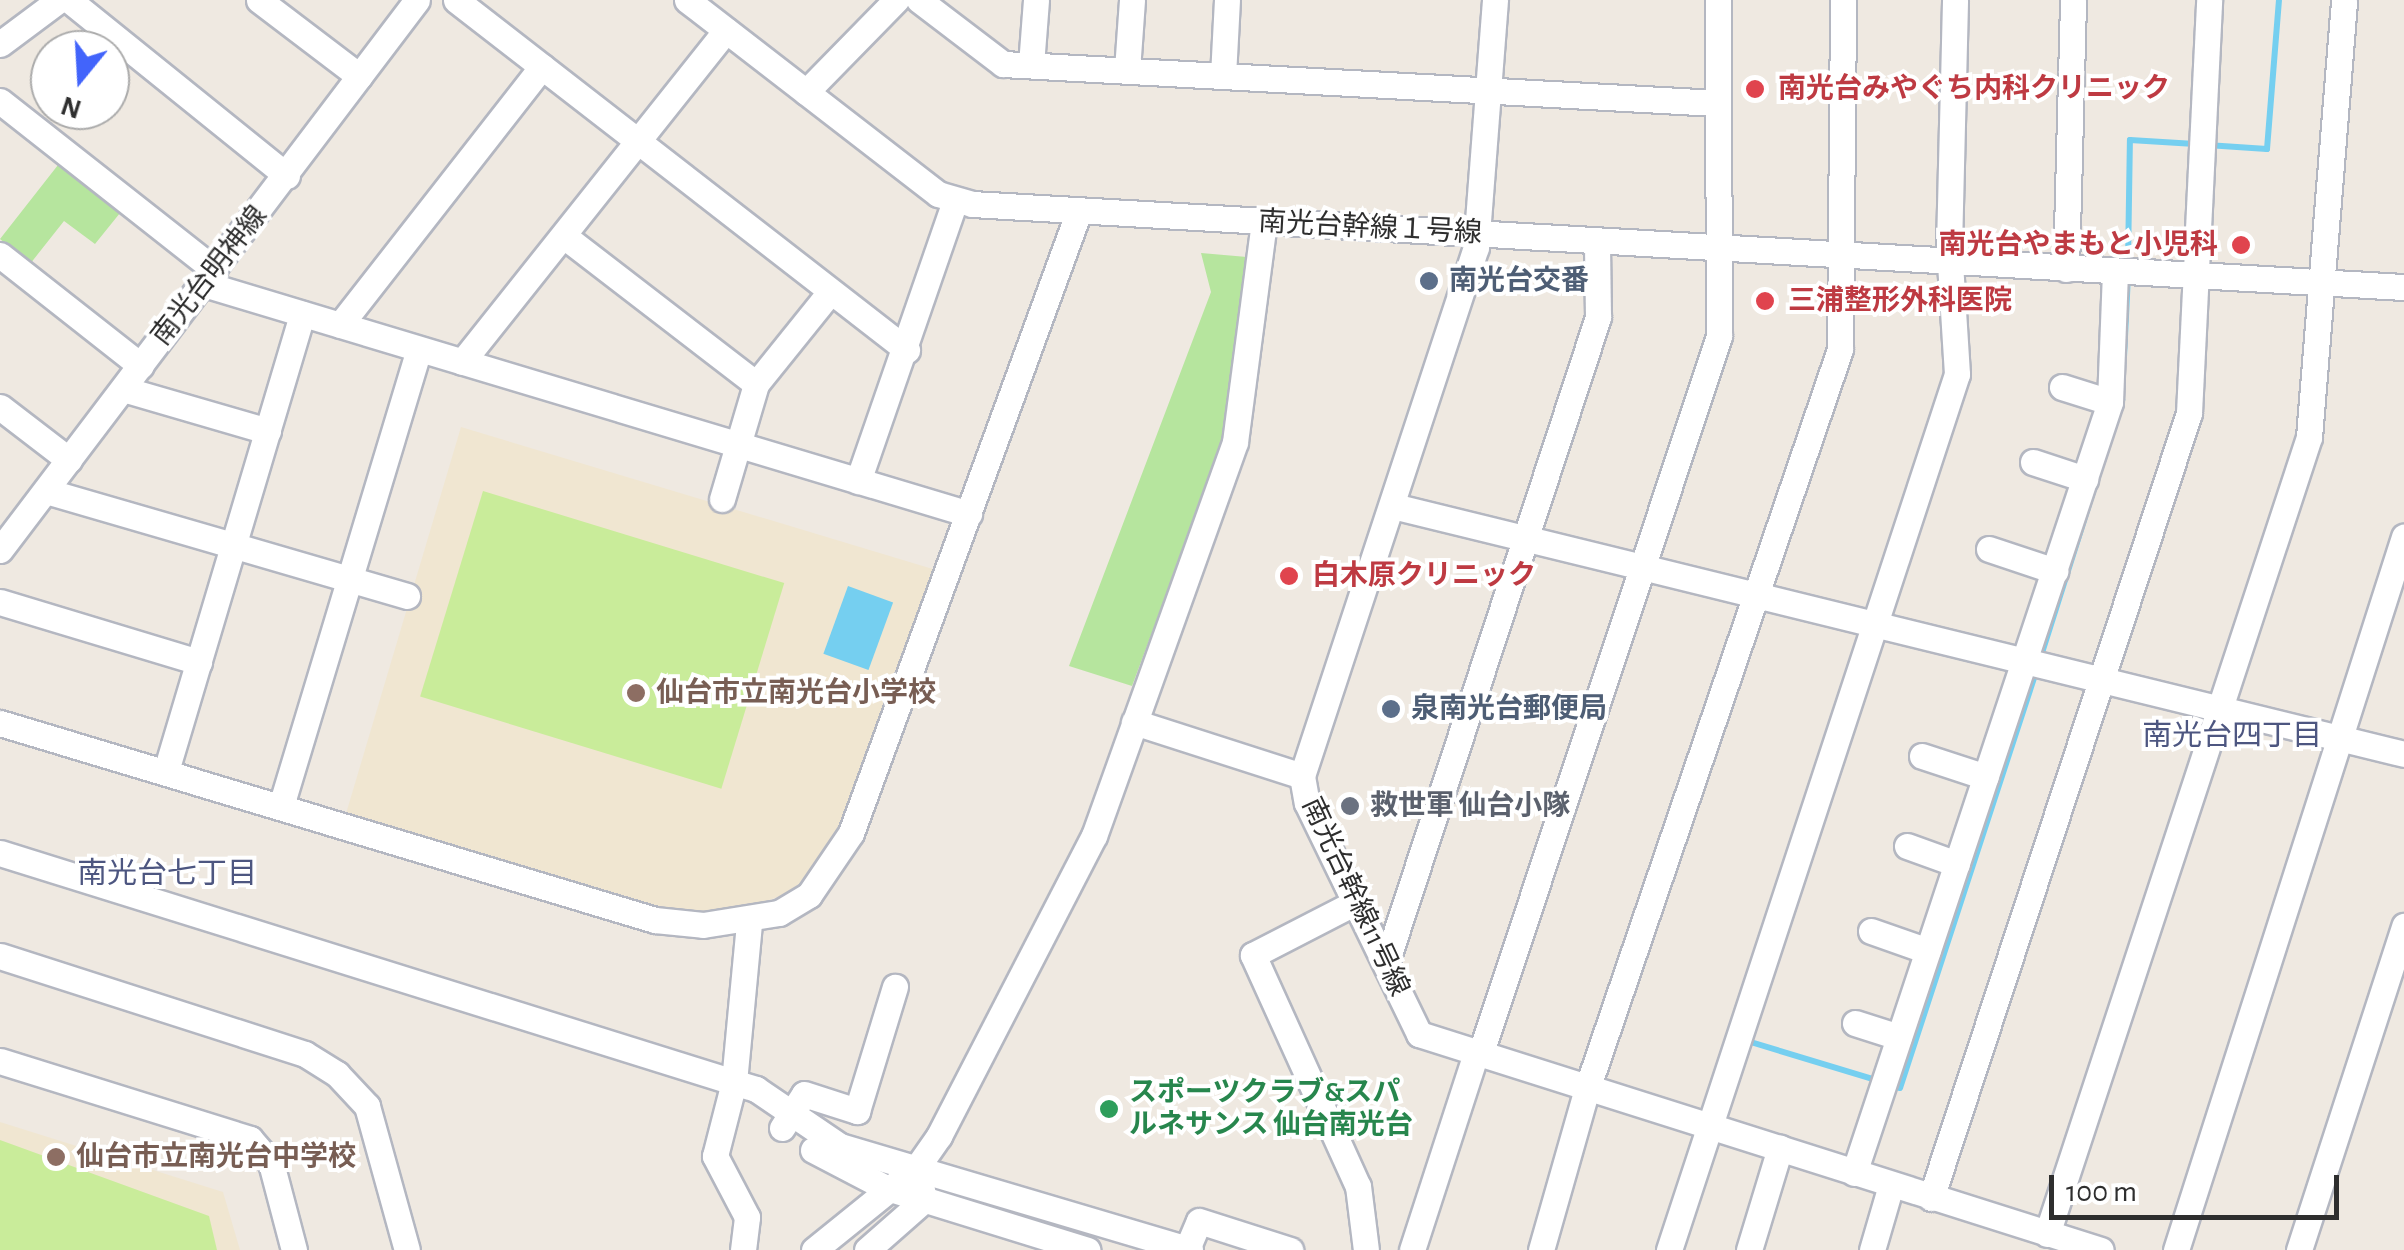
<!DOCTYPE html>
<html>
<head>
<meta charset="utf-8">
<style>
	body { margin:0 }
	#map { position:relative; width:2404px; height:1250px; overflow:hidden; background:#efe9e1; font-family:"Alegreya Sans","Noto Sans JP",sans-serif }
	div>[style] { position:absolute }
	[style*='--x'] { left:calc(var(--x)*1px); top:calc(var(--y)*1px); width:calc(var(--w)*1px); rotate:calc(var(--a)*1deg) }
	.education>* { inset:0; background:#f0e6d1 }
	.green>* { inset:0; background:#b6e59e }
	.pitch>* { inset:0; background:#c9ec9a; transform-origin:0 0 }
	.water>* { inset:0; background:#75cff0; transform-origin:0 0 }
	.stream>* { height:6px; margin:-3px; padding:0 3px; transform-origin:3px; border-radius:3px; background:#75cff0 }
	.roads { filter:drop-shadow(2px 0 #b4b7c1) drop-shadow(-2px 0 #b4b7c1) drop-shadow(0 2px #b4b7c1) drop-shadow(0 -2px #b4b7c1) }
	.minor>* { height:25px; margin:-12.5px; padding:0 12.5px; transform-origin:12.5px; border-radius:12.5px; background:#fff }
	.dots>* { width:28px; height:28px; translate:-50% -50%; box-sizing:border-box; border:5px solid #fff; border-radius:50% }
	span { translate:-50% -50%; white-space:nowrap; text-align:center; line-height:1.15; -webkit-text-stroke:8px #fff; paint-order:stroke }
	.health-label { font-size:28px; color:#be3a42; font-weight:700 }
	.left { translate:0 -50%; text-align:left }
	.right { translate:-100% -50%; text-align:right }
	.street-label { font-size:28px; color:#2e2e2e }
	.service-label { font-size:28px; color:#4e5e75; font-weight:700 }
	.education-label { font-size:28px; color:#785e54; font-weight:700 }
	.worship-label { font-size:28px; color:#5b616d; font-weight:700 }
	.leisure-label { font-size:28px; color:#27864d; font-weight:700 }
	.neighbourhood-label { font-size:30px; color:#4d5680 }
	.north { position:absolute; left:30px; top:30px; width:100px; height:100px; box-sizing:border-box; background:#fff; border:2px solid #ababab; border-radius:50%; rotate:198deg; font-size:28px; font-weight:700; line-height:40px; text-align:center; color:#2e2e2e }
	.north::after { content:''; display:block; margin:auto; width:35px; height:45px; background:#4264fb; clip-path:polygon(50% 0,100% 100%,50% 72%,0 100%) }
	.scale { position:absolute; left:2049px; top:1175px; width:290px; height:45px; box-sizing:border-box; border:5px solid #2e2e2e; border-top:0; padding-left:12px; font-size:30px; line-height:35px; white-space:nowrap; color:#2e2e2e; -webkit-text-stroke:8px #fff; paint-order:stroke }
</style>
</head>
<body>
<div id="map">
	<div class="education">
		<div style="clip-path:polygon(461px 427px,936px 570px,833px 854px,806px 886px,732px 914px,650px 908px,345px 817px)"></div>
		<div style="clip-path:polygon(0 1122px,223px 1192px,240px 1250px,0 1250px)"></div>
	</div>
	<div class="green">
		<div style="clip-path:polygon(58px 165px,120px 213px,95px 244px,64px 221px,30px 264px,0 239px)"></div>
		<div style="clip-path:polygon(1201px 253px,1247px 257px,1230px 424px,1132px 686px,1069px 666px,1211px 292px)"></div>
	</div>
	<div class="pitch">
		<div style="left:483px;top:491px;width:315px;height:215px;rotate:17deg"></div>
		<div style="clip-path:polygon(0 1140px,209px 1216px,217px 1250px,0 1250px)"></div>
	</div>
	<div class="water">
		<div style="left:848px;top:586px;width:48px;height:72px;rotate:20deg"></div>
	</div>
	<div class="stream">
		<div style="--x:2207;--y:145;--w:60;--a:3.8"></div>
		<div style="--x:2267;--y:149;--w:149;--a:-85.4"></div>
		<div style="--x:2128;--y:262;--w:122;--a:-89.1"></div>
		<div style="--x:2130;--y:140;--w:65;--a:3.5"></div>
		<div style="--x:2124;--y:357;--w:82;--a:-87.2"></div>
		<div style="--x:2040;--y:659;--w:272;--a:-72.4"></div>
		<div style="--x:1744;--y:1040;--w:141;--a:16.9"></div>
		<div style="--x:1891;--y:1085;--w:9;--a:18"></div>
		<div style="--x:1900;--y:1088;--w:439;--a:-71.9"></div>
	</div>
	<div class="roads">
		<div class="minor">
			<div style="--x:69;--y:0;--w:280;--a:38.9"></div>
			<div style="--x:259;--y:0;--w:126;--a:37.2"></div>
			<div style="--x:456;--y:0;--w:571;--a:37.81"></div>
			<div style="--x:687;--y:0;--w:317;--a:37.7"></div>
			<div style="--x:938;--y:194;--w:35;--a:16"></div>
			<div style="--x:972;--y:204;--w:1434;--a:3.32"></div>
			<div style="--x:919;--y:0;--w:106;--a:37.3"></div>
			<div style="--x:1003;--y:64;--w:714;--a:3.13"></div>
			<div style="--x:1495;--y:0;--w:248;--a:94.4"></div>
			<div style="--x:1476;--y:247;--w:557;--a:108.21"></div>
			<div style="--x:1302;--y:776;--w:27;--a:80"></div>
			<div style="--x:1307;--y:803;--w:257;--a:64.1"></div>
			<div style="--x:1419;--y:1034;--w:715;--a:17.57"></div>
			<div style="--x:0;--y:44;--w:74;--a:-36.7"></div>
			<div style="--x:1031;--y:65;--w:65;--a:-85.6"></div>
			<div style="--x:1127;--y:70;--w:70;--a:-85.9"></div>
			<div style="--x:1223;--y:76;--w:76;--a:-87"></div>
			<div style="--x:806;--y:92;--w:129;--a:-45.6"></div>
			<div style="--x:0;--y:101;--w:273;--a:38.2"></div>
			<div style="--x:564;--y:236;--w:242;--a:37.6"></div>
			<div style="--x:0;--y:255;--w:179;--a:38.2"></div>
			<div style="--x:2066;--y:269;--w:269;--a:-88.5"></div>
			<div style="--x:204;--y:284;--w:799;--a:16.73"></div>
			<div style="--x:340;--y:325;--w:328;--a:-52"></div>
			<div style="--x:462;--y:362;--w:424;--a:-51.5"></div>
			<div style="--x:2062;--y:387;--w:50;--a:17.4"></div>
			<div style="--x:123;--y:389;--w:151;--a:16.2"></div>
			<div style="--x:0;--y:407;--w:87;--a:37.5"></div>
			<div style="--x:2033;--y:462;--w:55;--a:18.1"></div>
			<div style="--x:858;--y:481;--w:296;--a:-70.9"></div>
			<div style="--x:46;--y:491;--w:376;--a:16.2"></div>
			<div style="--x:722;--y:499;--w:120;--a:-73.5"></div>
			<div style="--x:756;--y:384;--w:118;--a:-51.2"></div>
			<div style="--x:1393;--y:506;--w:1041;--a:13.78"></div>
			<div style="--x:1989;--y:549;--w:70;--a:18.4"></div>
			<div style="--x:0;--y:550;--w:690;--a:-52.83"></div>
			<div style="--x:0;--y:602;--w:208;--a:16.8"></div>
			<div style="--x:1134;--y:722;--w:176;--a:17.8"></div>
			<div style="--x:0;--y:723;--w:684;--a:16.74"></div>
			<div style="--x:655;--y:920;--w:48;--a:5.9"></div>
			<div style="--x:703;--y:925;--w:77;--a:-9"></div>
			<div style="--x:779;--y:913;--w:35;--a:-31"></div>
			<div style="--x:809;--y:895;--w:75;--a:-55.9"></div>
			<div style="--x:851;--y:833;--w:662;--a:-69.87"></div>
			<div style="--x:1922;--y:756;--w:67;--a:18.2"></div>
			<div style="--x:166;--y:771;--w:477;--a:-73.4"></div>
			<div style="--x:281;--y:806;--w:477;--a:-73.2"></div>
			<div style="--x:1907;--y:846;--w:53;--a:19.8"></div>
			<div style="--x:0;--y:853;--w:792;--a:17.34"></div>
			<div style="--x:756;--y:1089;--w:102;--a:34.2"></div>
			<div style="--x:840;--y:1146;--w:365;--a:16.5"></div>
			<div style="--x:1356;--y:902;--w:116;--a:152.8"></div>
			<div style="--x:1253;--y:955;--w:254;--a:65.6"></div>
			<div style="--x:1358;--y:1186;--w:64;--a:82.9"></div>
			<div style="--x:1871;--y:931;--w:60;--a:19.3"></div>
			<div style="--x:0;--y:956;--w:320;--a:17.8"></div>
			<div style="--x:305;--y:1054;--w:38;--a:32"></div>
			<div style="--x:337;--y:1074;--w:44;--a:46.8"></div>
			<div style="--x:367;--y:1106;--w:149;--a:74.5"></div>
			<div style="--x:1387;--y:960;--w:677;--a:-71.83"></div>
			<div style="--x:1598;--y:317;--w:76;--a:-90.8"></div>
			<div style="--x:1855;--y:1023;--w:46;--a:17.7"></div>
			<div style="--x:1480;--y:1055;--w:758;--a:-71.61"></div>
			<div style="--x:1719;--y:336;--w:336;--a:-90.2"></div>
			<div style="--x:0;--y:1061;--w:262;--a:17.3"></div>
			<div style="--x:250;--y:1139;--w:32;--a:49"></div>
			<div style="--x:271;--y:1163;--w:90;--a:75.2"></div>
			<div style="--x:782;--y:1128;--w:40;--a:-57.1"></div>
			<div style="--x:804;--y:1094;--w:56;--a:17.8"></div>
			<div style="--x:857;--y:1111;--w:130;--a:-73"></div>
			<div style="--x:813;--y:1150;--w:80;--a:27.5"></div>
			<div style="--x:884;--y:1187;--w:213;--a:17.2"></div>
			<div style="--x:1854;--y:1173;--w:812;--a:-71.63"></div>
			<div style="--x:2110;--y:402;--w:129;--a:-87.8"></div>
			<div style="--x:1931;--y:1198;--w:826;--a:-71.81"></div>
			<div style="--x:2189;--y:413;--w:413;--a:-87.2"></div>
			<div style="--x:2047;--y:1234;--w:839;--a:-71.8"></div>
			<div style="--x:2309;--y:437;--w:438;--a:-85.4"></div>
			<div style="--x:1187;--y:1249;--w:30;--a:-67"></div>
			<div style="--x:1199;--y:1221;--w:96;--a:17.7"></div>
			<div style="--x:743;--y:1250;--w:33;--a:-83"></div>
			<div style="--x:747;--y:1217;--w:69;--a:-117.7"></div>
			<div style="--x:715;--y:1156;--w:76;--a:-75.6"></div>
			<div style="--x:734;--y:1082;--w:161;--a:-84.6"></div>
			<div style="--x:814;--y:1250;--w:134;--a:-38.9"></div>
			<div style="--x:918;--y:1166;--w:37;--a:-55"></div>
			<div style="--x:939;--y:1136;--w:338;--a:-62.7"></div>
			<div style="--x:1094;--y:836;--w:418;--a:-70.3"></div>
			<div style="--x:1235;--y:442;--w:221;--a:-82.5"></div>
			<div style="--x:867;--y:1250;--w:76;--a:-41.3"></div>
			<div style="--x:924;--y:1200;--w:15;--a:-101"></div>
			<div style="--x:1412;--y:1250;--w:207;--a:-72"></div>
			<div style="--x:1541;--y:1250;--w:167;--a:-74.1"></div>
			<div style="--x:1587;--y:1089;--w:782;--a:-71.12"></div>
			<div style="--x:1840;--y:349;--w:349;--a:-89.5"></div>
			<div style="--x:1669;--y:1250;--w:922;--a:-71.8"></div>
			<div style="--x:1957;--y:374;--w:127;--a:-93.6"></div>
			<div style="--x:1949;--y:247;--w:247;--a:-88.6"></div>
			<div style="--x:1749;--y:1250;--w:107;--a:-73.1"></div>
			<div style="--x:1872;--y:1250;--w:68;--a:-73.7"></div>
			<div style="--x:2176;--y:1250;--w:749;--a:-72.27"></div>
			<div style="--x:2299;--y:1250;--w:341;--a:-72"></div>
		</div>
	</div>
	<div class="dots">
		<div style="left:1755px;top:89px;background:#e0444e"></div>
		<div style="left:2241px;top:245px;background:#e0444e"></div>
		<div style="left:1429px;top:281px;background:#5c6f8a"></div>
		<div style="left:1765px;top:301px;background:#e0444e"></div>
		<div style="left:1289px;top:576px;background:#e0444e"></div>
		<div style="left:636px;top:693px;background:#8d6e63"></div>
		<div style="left:1391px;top:709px;background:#5c6f8a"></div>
		<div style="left:1350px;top:806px;background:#6b7280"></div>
		<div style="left:1109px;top:1109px;background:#2e9e5b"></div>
		<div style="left:56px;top:1157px;background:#8d6e63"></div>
	</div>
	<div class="health-label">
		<span class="left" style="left:1778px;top:89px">南光台みやぐち内科クリニック</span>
		<span class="right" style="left:2218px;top:245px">南光台やまもと小児科</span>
		<span class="left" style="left:1788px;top:301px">三浦整形外科医院</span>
		<span class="left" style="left:1312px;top:576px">白木原クリニック</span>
	</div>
	<div class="street-label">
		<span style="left:1370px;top:228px;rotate:3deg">南光台幹線１号線</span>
		<span style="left:210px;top:276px;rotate:-52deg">南光台明神線</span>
		<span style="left:1355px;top:897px;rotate:65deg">南光台幹線11号線</span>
	</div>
	<div class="service-label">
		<span class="left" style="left:1449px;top:281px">南光台交番</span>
		<span class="left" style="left:1411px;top:709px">泉南光台郵便局</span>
	</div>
	<div class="education-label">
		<span class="left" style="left:656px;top:693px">仙台市立南光台小学校</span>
		<span class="left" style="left:76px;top:1157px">仙台市立南光台中学校</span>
	</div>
	<div class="worship-label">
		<span class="left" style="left:1370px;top:806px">救世軍 仙台小隊</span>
	</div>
	<div class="leisure-label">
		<span class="left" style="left:1129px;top:1109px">スポーツクラブ&amp;スパ<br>ルネサンス 仙台南光台</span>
	</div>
	<div class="neighbourhood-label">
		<span style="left:2232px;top:736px">南光台四丁目</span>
		<span style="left:167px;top:874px">南光台七丁目</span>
	</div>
	<div class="north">N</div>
	<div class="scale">100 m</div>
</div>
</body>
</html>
